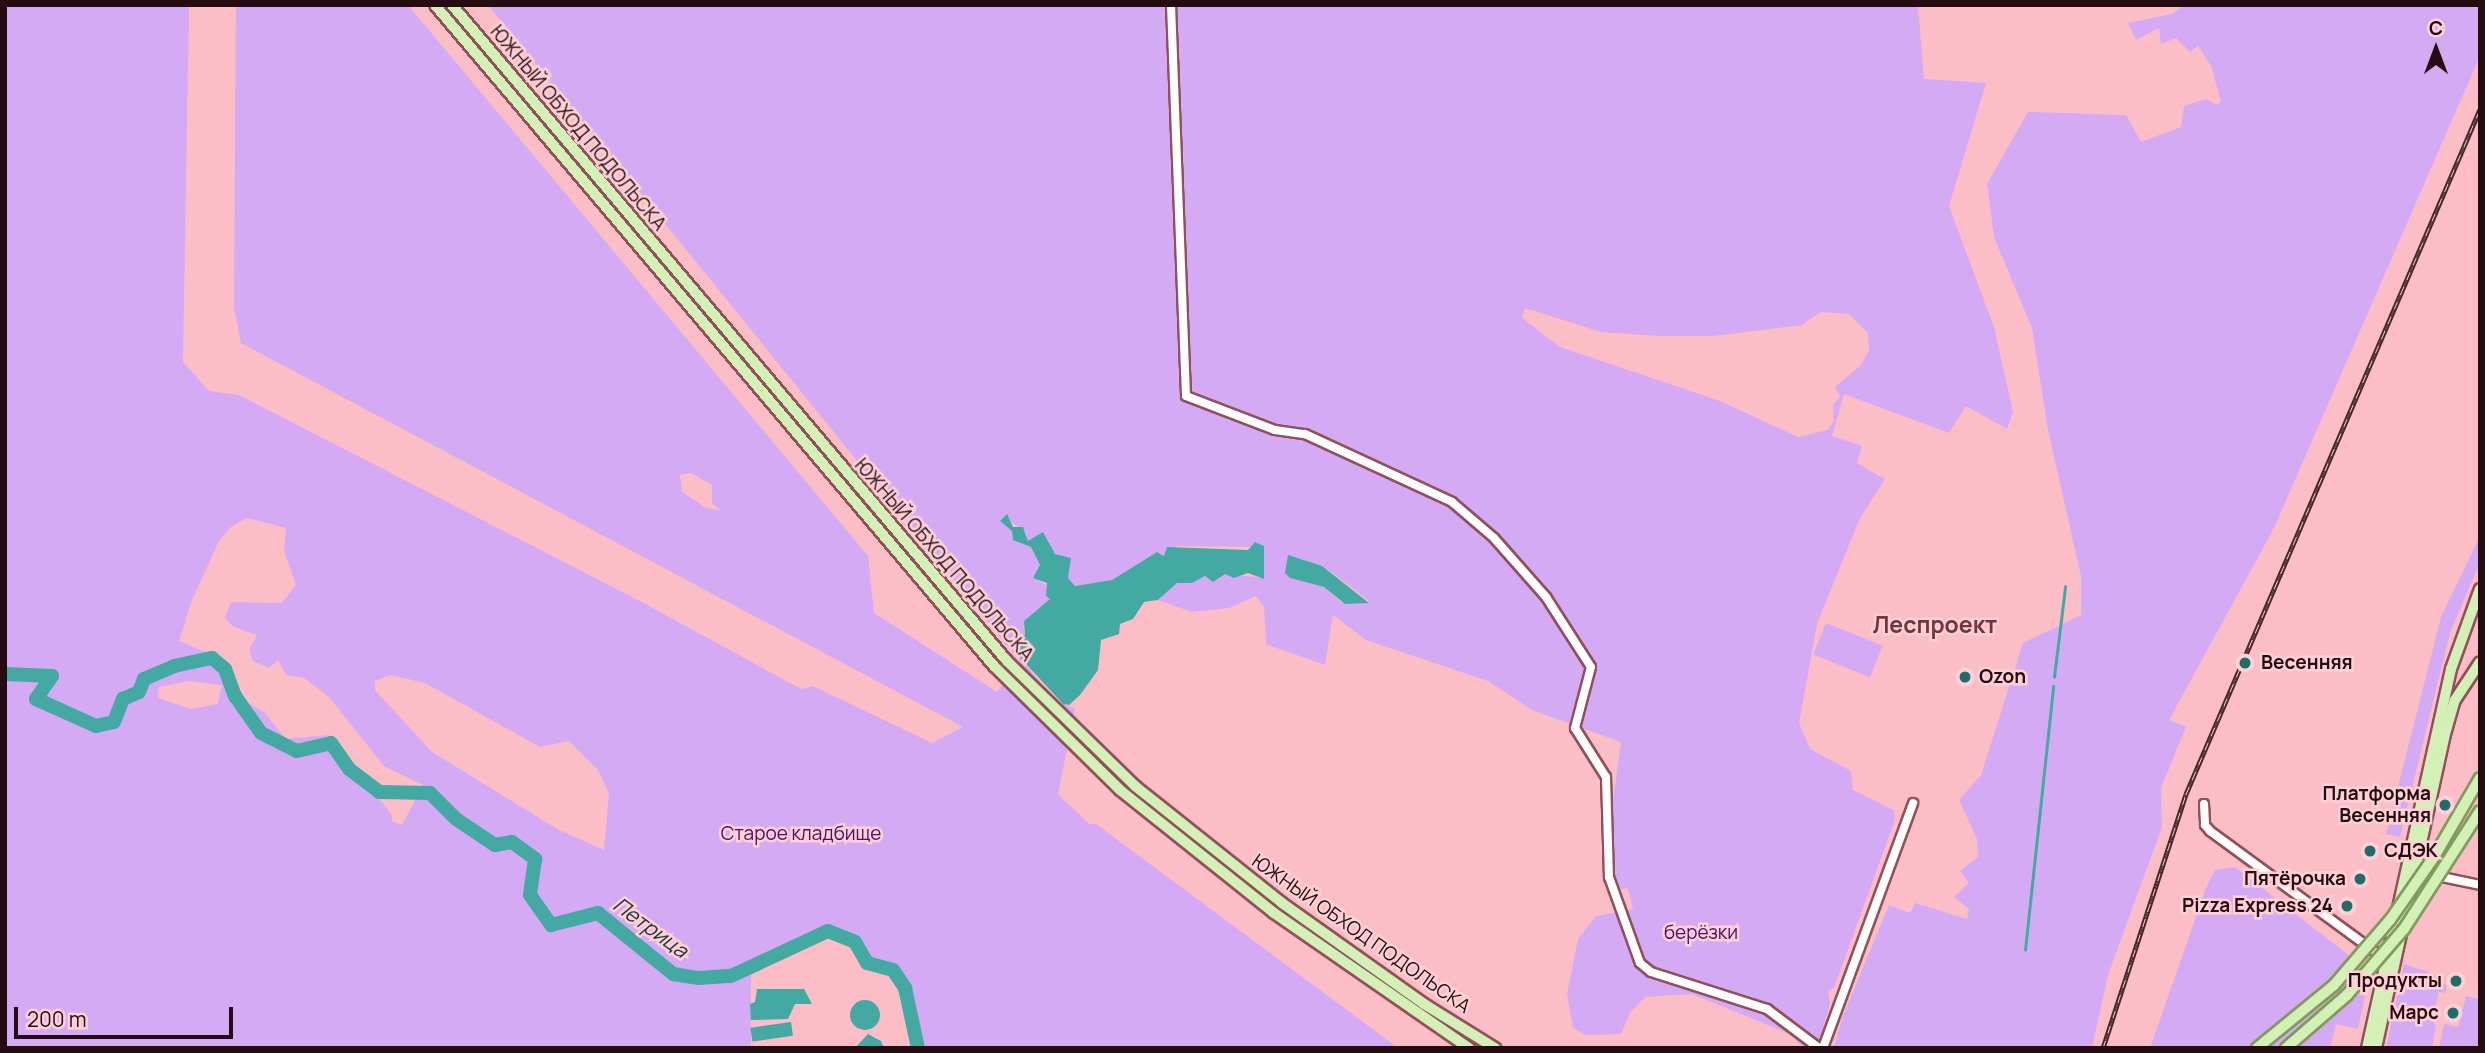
<!DOCTYPE html>
<html>
<head>
<meta charset="utf-8">
<style>
	body { margin:0 }
	#map { position:relative; width:2485px; height:1053px; overflow:hidden; background:#fbbec6; font-family:Manrope,sans-serif }
	div>[style] { position:absolute }
	[style*='--x'] { left:calc(var(--x)*1px); top:calc(var(--y)*1px); width:calc(var(--w)*1px); rotate:calc(var(--a)*1deg) }
	.green>* { inset:0; background:#d5aaf4; transform-origin:0 0 }
	.water>* { inset:0; background:#45a9a3; transform-origin:0 0 }
	.round { border-radius:50% }
	.stream>* { height:2.5px; margin:-1.25px; padding:0 1.25px; transform-origin:1.25px; border-radius:1.25px; background:#45a9a3 }
	.river>* { height:14px; margin:-7px; padding:0 7px; transform-origin:7px; border-radius:7px; background:#45a9a3 }
	.roads { filter:drop-shadow(2px 0 #91505a) drop-shadow(-2px 0 #91505a) drop-shadow(0 2px #91505a) drop-shadow(0 -2px #91505a) }
	.minor>* { height:8px; margin:-4px; padding:0 4px; transform-origin:4px; border-radius:4px; background:#fff }
	.major>* { height:10px; margin:-5px; padding:0 5px; transform-origin:5px; border-radius:5px; background:#d3f0b6 }
	.rail>* { height:5px; margin-top:-2.5px; transform-origin:0; background:repeating-linear-gradient(90deg,#ffd0d6 0 8px,#46282c 0 16px); box-sizing:border-box; border-block:2px solid #46282c }
	.bridges { filter:drop-shadow(2px 0 #839a5d) drop-shadow(-2px 0 #839a5d) drop-shadow(0 2px #839a5d) drop-shadow(0 -2px #839a5d) }
	.major-bridge>* { height:10px; margin:-5px; padding:0 5px; transform-origin:5px; border-radius:5px; background:#d3f0b6 }
	.dots>* { width:19px; height:19px; translate:-50% -50%; box-sizing:border-box; border:4px solid #ffd0d6; border-radius:50% }
	span { translate:-50% -50%; white-space:nowrap; text-align:center; line-height:1.15; -webkit-text-stroke:5px #ffd0d6; paint-order:stroke }
	.street-label { font-size:19px; color:#250c10 }
	.poi-label { font-size:19px; color:#250c10; font-weight:700 }
	.left { translate:0 -50%; text-align:left }
	.right { translate:-100% -50%; text-align:right }
	.park-label { font-size:19px; color:#4b0e6a }
	.water-label { font-size:21px; color:#193836; font-style:italic }
	.quarter-label { font-size:23px; color:#733440; font-weight:700 }
	.frame { position:absolute; inset:0; border:7px solid #250c10; pointer-events:none }
	.north { position:absolute; left:2401px; top:14px; width:70px; height:70px; -webkit-text-stroke:5px #ffd0d6; paint-order:stroke; rotate:0deg; font-size:19px; font-weight:700; line-height:28px; text-align:center; color:#250c10 }
	.north::after { content:''; display:block; margin:auto; width:24px; height:32px; background:#250c10; clip-path:polygon(50% 0,100% 100%,50% 72%,0 100%) }
	.scale { position:absolute; left:14px; top:1007px; width:219px; height:32px; box-sizing:border-box; border:4px solid #250c10; border-top:0; padding-left:9px; font-size:21px; line-height:24px; white-space:nowrap; color:#250c10; -webkit-text-stroke:5px #ffd0d6; paint-order:stroke }
</style>
</head>
<body>
<div id="map">
	<div class="green">
		<div style="clip-path:polygon(evenodd,5px 5px,189px 5px,183px 362px,209px 391px,239px 395px,634px 598px,801px 689px,813px 686px,932px 743px,963px 727px,241px 343px,234px 308px,236px 5px,408px 5px,868px 556px,874px 613px,997px 692px,1020px 662px,488px 5px,1918px 5px,1924px 79px,1986px 83px,1949px 206px,1994px 327px,2013px 412px,2007px 429px,1966px 406px,1949px 433px,1844px 394px,1832px 436px,1862px 446px,1857px 463px,1885px 479px,1860px 518px,1817px 624px,1799px 723px,1810px 749px,1851px 771px,1853px 790px,1894px 810px,1895px 820px,1834px 988px,1828px 991px,1830px 1004px,1817px 1048px,1803px 1048px,1792px 1035px,1692px 994px,1645px 997px,1630px 1013px,1621px 1034px,1586px 1035px,1573px 1028px,1567px 994px,1578px 939px,1596px 916px,1633px 909px,1628px 888px,1614px 891px,1602px 882px,1621px 742px,1532px 710px,1488px 681px,1366px 640px,1333px 615px,1325px 665px,1266px 644px,1264px 607px,1256px 596px,1229px 608px,1192px 612px,1158px 600px,1177px 583px,1192px 583px,1205px 576px,1213px 582px,1225px 574px,1264px 578px,1253px 547px,1176px 546px,1165px 556px,1157px 552px,1112px 580px,1075px 586px,1068px 578px,1069px 568px,1051px 550px,1028px 541px,1026px 532px,1011px 522px,1000px 521px,1012px 530px,1013px 540px,1031px 547px,1040px 565px,1038px 580px,1049px 587px,1050px 604px,1023px 626px,1025px 636px,1016px 653px,1055px 700px,1075px 709px,1058px 794px,1089px 824px,1096px 824px,1398px 1048px,918px 1048px,905px 988px,893px 971px,867px 963px,855px 942px,828px 931px,751px 966px,751px 1048px,5px 1048px,5px 5px,1525px 308px,1601px 332px,1658px 336px,1713px 336px,1802px 325px,1821px 312px,1849px 314px,1868px 333px,1869px 350px,1861px 365px,1835px 387px,1840px 397px,1833px 405px,1834px 421px,1828px 430px,1798px 437px,1720px 401px,1560px 347px,1522px 318px,1525px 308px,5px 5px,691px 473px,712px 485px,712px 503px,720px 510px,706px 508px,682px 492px,680px 475px,691px 473px,5px 5px,247px 518px,286px 528px,284px 551px,296px 585px,282px 603px,231px 602px,225px 618px,234px 627px,257px 635px,249px 650px,253px 661px,269px 668px,278px 660px,286px 675px,304px 678px,329px 697px,384px 766px,423px 785px,402px 825px,392px 821px,392px 815px,329px 735px,286px 739px,264px 712px,248px 703px,222px 659px,179px 641px,192px 600px,219px 541px,231px 527px,247px 518px,5px 5px,1327px 569px,1368px 600px,1368px 603px,1342px 603px,1324px 587px,1290px 578px,1285px 573px,1327px 569px,5px 5px,390px 675px,425px 683px,540px 747px,569px 741px,598px 770px,609px 794px,604px 850px,559px 830px,432px 752px,375px 690px,375px 681px,390px 675px,5px 5px,189px 681px,222px 685px,218px 704px,191px 709px,158px 698px,159px 687px,189px 681px)"></div>
		<div style="clip-path:polygon(2184px 5px,2480px 5px,2480px 56px,2274px 528px,2169px 720px,2186px 727px,2161px 788px,2162px 827px,2108px 975px,2092px 1048px,1834px 1048px,1842px 1018px,1889px 905px,1910px 913px,1915px 903px,1967px 919px,1969px 909px,1954px 897px,1969px 883px,1960px 871px,1978px 857px,1977px 839px,1959px 800px,1981px 775px,2023px 643px,2081px 615px,2081px 576px,2048px 430px,2032px 328px,1994px 237px,1987px 184px,2028px 112px,2126px 115px,2141px 142px,2181px 127px,2184px 106px,2206px 99px,2218px 105px,2221px 101px,2211px 66px,2198px 46px,2190px 52px,2176px 38px,2161px 44px,2159px 28px,2136px 40px,2128px 23px,2172px 14px)"></div>
		<div style="clip-path:polygon(2480px 536px,2480px 562px,2450px 633px,2400px 837px,2386px 834px,2441px 617px)"></div>
		<div style="left:1826px;top:623px;width:61px;height:34px;rotate:22deg"></div>
		<div style="clip-path:polygon(2235px 867px,2360px 964px,2353px 993px,2365px 996px,2358px 1029px,2336px 1024px,2330px 1048px,2150px 1048px,2206px 888px,2215px 870px)"></div>
		<div style="clip-path:polygon(2404px 964px,2437px 975px,2436px 981px,2447px 985px,2445px 993px,2439px 992px,2432px 1020px,2436px 1026px,2432px 1048px,2386px 1048px)"></div>
		<div style="clip-path:polygon(2466px 996px,2480px 999px,2480px 1048px,2439px 1048px,2444px 1024px,2458px 1027px)"></div>
	</div>
	<div class="water">
		<div style="clip-path:polygon(1007px 514px,1013px 527px,1023px 527px,1028px 541px,1043px 532px,1055px 554px,1071px 558px,1068px 578px,1075px 586px,1112px 580px,1157px 552px,1164px 556px,1167px 547px,1248px 550px,1255px 542px,1264px 546px,1264px 579px,1248px 573px,1234px 578px,1225px 574px,1213px 582px,1205px 576px,1192px 583px,1177px 583px,1158px 600px,1144px 602px,1133px 619px,1120px 624px,1119px 634px,1101px 640px,1098px 670px,1080px 695px,1069px 705px,1063px 704px,1016px 653px,1018px 640px,1025px 635px,1024px 621px,1050px 599px,1046px 596px,1047px 583px,1033px 578px,1040px 565px,1031px 547px,1013px 540px,1012px 531px,1000px 521px)"></div>
		<div style="clip-path:polygon(1288px 555px,1322px 566px,1369px 603px,1345px 604px,1324px 587px,1290px 578px,1285px 573px)"></div>
		<div style="clip-path:polygon(757px 989px,804px 989px,812px 1004px,795px 1004px,788px 1019px,751px 1020px,750px 1004px,755px 1002px)"></div>
		<div class="round" style="left:850px;top:1000px;width:30px;height:30px"></div>
		<div style="left:791px;top:1022px;width:14px;height:41px;rotate:82deg"></div>
		<div style="clip-path:polygon(868px 1034px,881px 1041px,884px 1048px,855px 1048px)"></div>
	</div>
	<div class="stream">
		<div style="--x:2054;--y:677;--w:91;--a:-83"></div>
		<div style="--x:2025;--y:950;--w:265;--a:-83.9"></div>
	</div>
	<div class="river">
		<div style="--x:5;--y:674;--w:47;--a:2.4"></div>
		<div style="--x:52;--y:676;--w:28;--a:125"></div>
		<div style="--x:36;--y:699;--w:66;--a:24.2"></div>
		<div style="--x:96;--y:726;--w:18;--a:-13"></div>
		<div style="--x:114;--y:722;--w:25;--a:-69"></div>
		<div style="--x:123;--y:699;--w:17;--a:-24"></div>
		<div style="--x:139;--y:692;--w:14;--a:-69"></div>
		<div style="--x:144;--y:679;--w:33;--a:-23"></div>
		<div style="--x:174;--y:666;--w:39;--a:-12"></div>
		<div style="--x:212;--y:658;--w:17;--a:40"></div>
		<div style="--x:225;--y:669;--w:29;--a:70"></div>
		<div style="--x:235;--y:696;--w:45;--a:54.9"></div>
		<div style="--x:261;--y:733;--w:40;--a:26.6"></div>
		<div style="--x:297;--y:751;--w:35;--a:-13"></div>
		<div style="--x:331;--y:743;--w:32;--a:55"></div>
		<div style="--x:349;--y:769;--w:38;--a:37"></div>
		<div style="--x:379;--y:792;--w:51;--a:1.1"></div>
		<div style="--x:430;--y:793;--w:37;--a:45"></div>
		<div style="--x:456;--y:819;--w:47;--a:33.7"></div>
		<div style="--x:495;--y:845;--w:17;--a:-10"></div>
		<div style="--x:512;--y:842;--w:29;--a:36"></div>
		<div style="--x:535;--y:859;--w:36;--a:98"></div>
		<div style="--x:530;--y:895;--w:37;--a:55"></div>
		<div style="--x:551;--y:925;--w:49;--a:-14.3"></div>
		<div style="--x:598;--y:913;--w:97;--a:39.1"></div>
		<div style="--x:673;--y:974;--w:26;--a:9"></div>
		<div style="--x:699;--y:978;--w:32;--a:-4"></div>
		<div style="--x:731;--y:976;--w:107;--a:-24.9"></div>
		<div style="--x:828;--y:931;--w:29;--a:22"></div>
		<div style="--x:855;--y:942;--w:24;--a:60"></div>
		<div style="--x:867;--y:963;--w:27;--a:15"></div>
		<div style="--x:893;--y:970;--w:22;--a:56"></div>
		<div style="--x:905;--y:988;--w:61;--a:77.8"></div>
	</div>
	<div class="roads">
		<div class="minor">
			<div style="--x:1171;--y:5;--w:391;--a:87.8"></div>
			<div style="--x:1186;--y:396;--w:95;--a:20.9"></div>
			<div style="--x:1275;--y:430;--w:30;--a:8"></div>
			<div style="--x:1305;--y:434;--w:162;--a:24.8"></div>
			<div style="--x:1452;--y:502;--w:55;--a:40.6"></div>
			<div style="--x:1494;--y:538;--w:79;--a:48.6"></div>
			<div style="--x:1546;--y:597;--w:83;--a:57.3"></div>
			<div style="--x:1591;--y:667;--w:63;--a:104.7"></div>
			<div style="--x:1575;--y:728;--w:58;--a:57.7"></div>
			<div style="--x:1606;--y:777;--w:100;--a:88.3"></div>
			<div style="--x:1609;--y:877;--w:91;--a:70.2"></div>
			<div style="--x:1640;--y:963;--w:14;--a:39"></div>
			<div style="--x:1651;--y:972;--w:122;--a:17.7"></div>
			<div style="--x:1767;--y:1009;--w:65;--a:36.9"></div>
			<div style="--x:2204;--y:804;--w:21;--a:87"></div>
			<div style="--x:2205;--y:825;--w:8;--a:50"></div>
			<div style="--x:2210;--y:831;--w:217;--a:36.2"></div>
			<div style="--x:2418;--y:872;--w:63;--a:11.8"></div>
			<div style="--x:1823;--y:1048;--w:261;--a:-69.8"></div>
		</div>
		<div class="major">
			<div style="--x:435;--y:5;--w:866;--a:49.78"></div>
			<div style="--x:994;--y:666;--w:177;--a:44.5"></div>
			<div style="--x:1120;--y:790;--w:197;--a:38.6"></div>
			<div style="--x:1274;--y:913;--w:237;--a:34.7"></div>
			<div style="--x:452;--y:5;--w:859;--a:49.77"></div>
			<div style="--x:1007;--y:661;--w:179;--a:44.3"></div>
			<div style="--x:1135;--y:786;--w:188;--a:38.5"></div>
			<div style="--x:1282;--y:903;--w:174;--a:35.4"></div>
			<div style="--x:1424;--y:1004;--w:84;--a:31.8"></div>
			<div style="--x:2367;--y:1048;--w:388;--a:-77.5"></div>
			<div style="--x:2451;--y:669;--w:85;--a:-70.1"></div>
			<div style="--x:2376;--y:1048;--w:321;--a:-77.6"></div>
			<div style="--x:2445;--y:734;--w:35;--a:-74"></div>
			<div style="--x:2455;--y:700;--w:45;--a:-56.7"></div>
		</div>
	</div>
	<div class="rail">
		<div style="--x:2103;--y:1048;--w:267;--a:-71.9"></div>
		<div style="--x:2186;--y:794;--w:745;--a:-66.77"></div>
	</div>
	<div class="bridges">
		<div class="major-bridge">
			<div style="--x:2257;--y:1048;--w:99;--a:-39.3"></div>
			<div style="--x:2334;--y:985;--w:86;--a:-49.3"></div>
			<div style="--x:2390;--y:920;--w:77;--a:-55.1"></div>
			<div style="--x:2434;--y:857;--w:91;--a:-59.8"></div>
			<div style="--x:2286;--y:1048;--w:81;--a:-41"></div>
			<div style="--x:2347;--y:995;--w:87;--a:-49.2"></div>
			<div style="--x:2404;--y:929;--w:140;--a:-57.2"></div>
		</div>
	</div>
	<div class="dots">
		<div style="left:2245px;top:663px;background:#216c68"></div>
		<div style="left:1965px;top:677px;background:#216c68"></div>
		<div style="left:2445px;top:805px;background:#216c68"></div>
		<div style="left:2370px;top:851px;background:#216c68"></div>
		<div style="left:2360px;top:879px;background:#216c68"></div>
		<div style="left:2347px;top:906px;background:#216c68"></div>
		<div style="left:2456px;top:981px;background:#216c68"></div>
		<div style="left:2453px;top:1013px;background:#216c68"></div>
	</div>
	<div class="street-label">
		<span style="left:578px;top:128px;rotate:50deg">ЮЖНЫЙ ОБХОД ПОДОЛЬСКА</span>
		<span style="left:944px;top:560px;rotate:49deg">ЮЖНЫЙ ОБХОД ПОДОЛЬСКА</span>
		<span style="left:1361px;top:934px;rotate:35deg">ЮЖНЫЙ ОБХОД ПОДОЛЬСКА</span>
	</div>
	<div class="poi-label">
		<span class="left" style="left:2261px;top:663px">Весенняя</span>
		<span class="left" style="left:1979px;top:677px">Ozon</span>
		<span class="right" style="left:2431px;top:805px">Платформа<br>Весенняя</span>
		<span class="left" style="left:2384px;top:851px">СДЭК</span>
		<span class="right" style="left:2346px;top:879px">Пятёрочка</span>
		<span class="right" style="left:2333px;top:906px">Pizza Express 24</span>
		<span class="right" style="left:2442px;top:981px">Продукты</span>
		<span class="right" style="left:2439px;top:1013px">Марс</span>
	</div>
	<div class="park-label">
		<span style="left:801px;top:834px">Старое кладбище</span>
		<span style="left:1701px;top:933px">берёзки</span>
	</div>
	<div class="water-label">
		<span style="left:651px;top:927px;rotate:36deg">Петрица</span>
	</div>
	<div class="quarter-label">
		<span style="left:1935px;top:624px">Леспроект</span>
	</div>
	<div class="frame"></div>
	<div class="north">С</div>
	<div class="scale">200 m</div>
</div>
</body>
</html>
